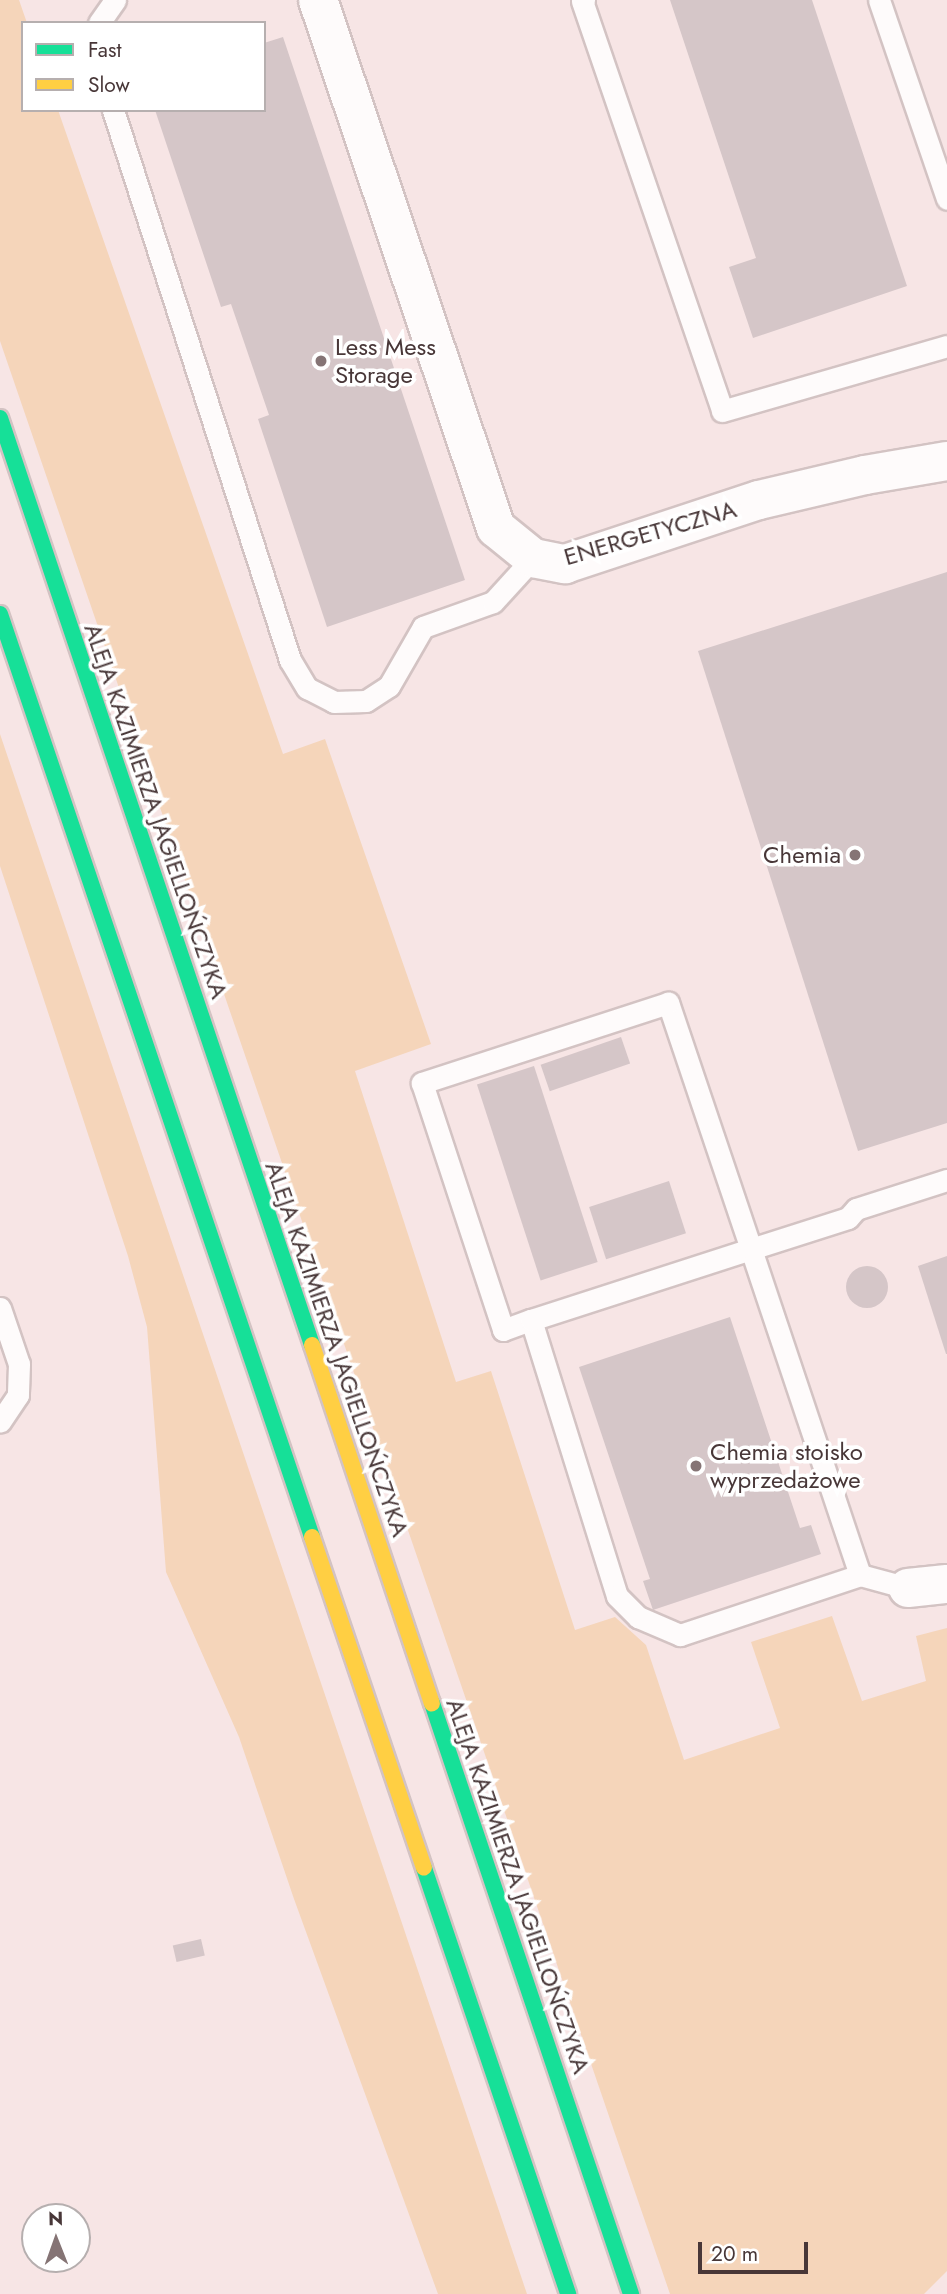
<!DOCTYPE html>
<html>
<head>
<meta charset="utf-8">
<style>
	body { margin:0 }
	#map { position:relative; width:947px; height:2294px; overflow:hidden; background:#f7e5e5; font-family:Jost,sans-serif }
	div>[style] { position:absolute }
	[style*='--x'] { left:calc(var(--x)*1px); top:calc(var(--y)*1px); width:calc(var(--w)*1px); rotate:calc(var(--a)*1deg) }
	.green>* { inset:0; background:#f5d5ba }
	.building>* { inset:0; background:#d5c6c8; transform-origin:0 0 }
	.round { border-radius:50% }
	.roads { filter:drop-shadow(2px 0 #d3c3c3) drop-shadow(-2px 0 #d3c3c3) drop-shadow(0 2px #d3c3c3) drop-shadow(0 -2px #d3c3c3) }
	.lane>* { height:21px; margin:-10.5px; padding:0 10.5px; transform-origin:10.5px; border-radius:10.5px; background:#fefbfb }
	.street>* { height:38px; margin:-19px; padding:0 19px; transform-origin:19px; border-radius:19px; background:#fefbfb }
	.fast>* { height:16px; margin:-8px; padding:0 8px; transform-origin:8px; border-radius:8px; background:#16e098 }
	.slow>* { height:16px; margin:-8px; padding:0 8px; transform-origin:8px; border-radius:8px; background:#ffcf43 }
	.dots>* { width:19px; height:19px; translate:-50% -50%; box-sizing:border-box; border:4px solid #fff; border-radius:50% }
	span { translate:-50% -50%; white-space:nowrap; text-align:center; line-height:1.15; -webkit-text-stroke:7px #fff; paint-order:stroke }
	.poi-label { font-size:24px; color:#483738 }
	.left { translate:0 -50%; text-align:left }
	.right { translate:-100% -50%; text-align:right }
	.street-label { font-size:24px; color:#483738 }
	.legend { position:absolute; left:21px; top:21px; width:245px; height:91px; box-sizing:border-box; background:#fff; border:2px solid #b6afaf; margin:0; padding:9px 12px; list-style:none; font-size:21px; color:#483738 }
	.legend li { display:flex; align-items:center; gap:14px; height:35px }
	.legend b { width:35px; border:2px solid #b6afaf }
	.north { position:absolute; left:21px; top:2203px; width:70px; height:70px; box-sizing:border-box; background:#fff; border:2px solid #b6afaf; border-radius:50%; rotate:359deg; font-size:19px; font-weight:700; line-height:28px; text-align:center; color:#483738 }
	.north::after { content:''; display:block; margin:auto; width:24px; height:32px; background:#857475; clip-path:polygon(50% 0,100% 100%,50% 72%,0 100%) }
	.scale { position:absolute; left:698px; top:2242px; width:110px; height:32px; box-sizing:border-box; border:4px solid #483738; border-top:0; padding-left:9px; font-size:21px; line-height:24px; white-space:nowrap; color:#483738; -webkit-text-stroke:5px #fff; paint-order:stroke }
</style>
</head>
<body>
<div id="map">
	<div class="green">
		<div style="clip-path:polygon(0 0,19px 0,27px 23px,23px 23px,23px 110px,58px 110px,283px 754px,325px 739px,431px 1044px,355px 1071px,456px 1382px,491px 1371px,575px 1630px,615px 1617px,646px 1645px,684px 1760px,780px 1728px,751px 1642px,832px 1616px,862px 1701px,926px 1681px,916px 1636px,947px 1628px,947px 2271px,924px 2294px,670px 2294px,0 341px)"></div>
		<div style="clip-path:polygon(0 734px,293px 1600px,527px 2294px,438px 2294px,294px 1899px,239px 1737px,166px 1572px,147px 1327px,128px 1256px,0 866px)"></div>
	</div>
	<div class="building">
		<div style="clip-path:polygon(670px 0,812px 0,907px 286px,753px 338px,729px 267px,756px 258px)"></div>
		<div style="clip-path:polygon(283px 37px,465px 580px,327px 627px,258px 419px,269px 415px,231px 304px,221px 307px,155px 110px,264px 110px,264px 43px)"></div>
		<div style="clip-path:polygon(947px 572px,947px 1123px,858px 1151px,698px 651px)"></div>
		<div style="left:621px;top:1037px;width:28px;height:85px;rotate:71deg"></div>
		<div style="left:534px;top:1066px;width:206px;height:60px;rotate:72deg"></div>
		<div style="left:669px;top:1181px;width:55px;height:84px;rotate:72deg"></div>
		<div style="clip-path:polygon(947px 1256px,947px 1354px,946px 1354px,918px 1266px)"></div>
		<div class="round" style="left:846px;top:1266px;width:42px;height:42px"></div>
		<div style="clip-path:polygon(730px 1317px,800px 1528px,811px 1525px,821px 1554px,653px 1610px,643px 1581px,650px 1579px,579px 1367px)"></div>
		<div style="left:201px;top:1939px;width:17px;height:29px;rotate:77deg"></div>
	</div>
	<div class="roads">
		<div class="lane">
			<div style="--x:584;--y:0;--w:2;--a:153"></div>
			<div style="--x:582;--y:1;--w:433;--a:71.1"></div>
			<div style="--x:722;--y:411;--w:234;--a:-16.1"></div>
			<div style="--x:879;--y:0;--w:210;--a:71.1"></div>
			<div style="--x:99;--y:23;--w:28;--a:-55"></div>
			<div style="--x:113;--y:110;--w:578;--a:72.16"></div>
			<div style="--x:290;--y:660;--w:33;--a:59"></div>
			<div style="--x:307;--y:688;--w:30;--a:27"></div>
			<div style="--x:334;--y:702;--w:32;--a:-2"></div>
			<div style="--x:366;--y:701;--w:27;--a:-33"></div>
			<div style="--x:389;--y:686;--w:68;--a:-60"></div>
			<div style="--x:423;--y:627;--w:74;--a:-19.7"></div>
			<div style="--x:493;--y:602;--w:59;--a:-47.7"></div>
			<div style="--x:0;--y:1308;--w:59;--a:71.3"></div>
			<div style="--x:19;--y:1364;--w:31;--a:92"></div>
			<div style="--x:18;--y:1395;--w:32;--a:124"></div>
			<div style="--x:531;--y:1320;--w:289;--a:72.7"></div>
			<div style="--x:617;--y:1596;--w:30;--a:45"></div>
			<div style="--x:638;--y:1617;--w:46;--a:23.2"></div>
			<div style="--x:680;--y:1635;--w:190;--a:-18.4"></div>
			<div style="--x:908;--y:1588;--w:50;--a:-164.8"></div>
			<div style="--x:860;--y:1575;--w:344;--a:-108.5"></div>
			<div style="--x:751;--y:1249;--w:260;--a:-108.6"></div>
			<div style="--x:668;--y:1003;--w:259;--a:162"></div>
			<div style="--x:422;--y:1083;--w:260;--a:71.8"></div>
			<div style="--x:503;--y:1330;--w:30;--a:-20"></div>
			<div style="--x:531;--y:1320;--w:231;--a:-17.9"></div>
			<div style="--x:751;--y:1249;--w:102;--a:-17.7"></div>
			<div style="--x:848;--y:1218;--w:12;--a:-48"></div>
			<div style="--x:856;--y:1209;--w:96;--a:-17.7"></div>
		</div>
		<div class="street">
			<div style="--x:318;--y:0;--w:557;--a:71.37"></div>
			<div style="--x:496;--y:528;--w:48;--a:39"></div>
			<div style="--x:533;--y:558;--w:33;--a:11"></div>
			<div style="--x:565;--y:564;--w:204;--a:-18.3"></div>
			<div style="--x:759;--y:500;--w:109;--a:-13.3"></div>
			<div style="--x:865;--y:475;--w:83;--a:-9.7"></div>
			<div style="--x:908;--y:1588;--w:39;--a:-6"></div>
		</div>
		<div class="fast">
			<div style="--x:0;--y:418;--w:978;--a:71.4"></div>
			<div style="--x:0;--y:614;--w:974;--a:71.32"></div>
			<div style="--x:432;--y:1703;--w:624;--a:71.39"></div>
			<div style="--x:424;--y:1868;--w:450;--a:71.3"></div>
		</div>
		<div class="slow">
			<div style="--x:312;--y:1345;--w:378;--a:71.5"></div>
			<div style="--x:312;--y:1537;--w:349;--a:71.3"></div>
		</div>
	</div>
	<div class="dots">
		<div style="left:321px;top:361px;background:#857475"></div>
		<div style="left:855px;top:855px;background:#857475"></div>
		<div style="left:696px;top:1466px;background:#857475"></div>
	</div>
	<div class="poi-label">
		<span class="left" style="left:335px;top:361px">Less Mess<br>Storage</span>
		<span class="right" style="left:841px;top:855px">Chemia</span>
		<span class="left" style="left:710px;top:1466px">Chemia stoisko<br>wyprzedażowe</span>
	</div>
	<div class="street-label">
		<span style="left:650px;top:533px;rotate:-16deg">ENERGETYCZNA</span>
		<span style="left:156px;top:811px;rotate:71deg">ALEJA KAZIMIERZA JAGIELLOŃCZYKA</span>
		<span style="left:337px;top:1349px;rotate:71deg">ALEJA KAZIMIERZA JAGIELLOŃCZYKA</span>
		<span style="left:518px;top:1886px;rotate:71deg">ALEJA KAZIMIERZA JAGIELLOŃCZYKA</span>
	</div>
	<ul class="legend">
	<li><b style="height:9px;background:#16e098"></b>Fast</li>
	<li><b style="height:9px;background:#ffcf43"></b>Slow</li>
	</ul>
	<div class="north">N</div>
	<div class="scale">20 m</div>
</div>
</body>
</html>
